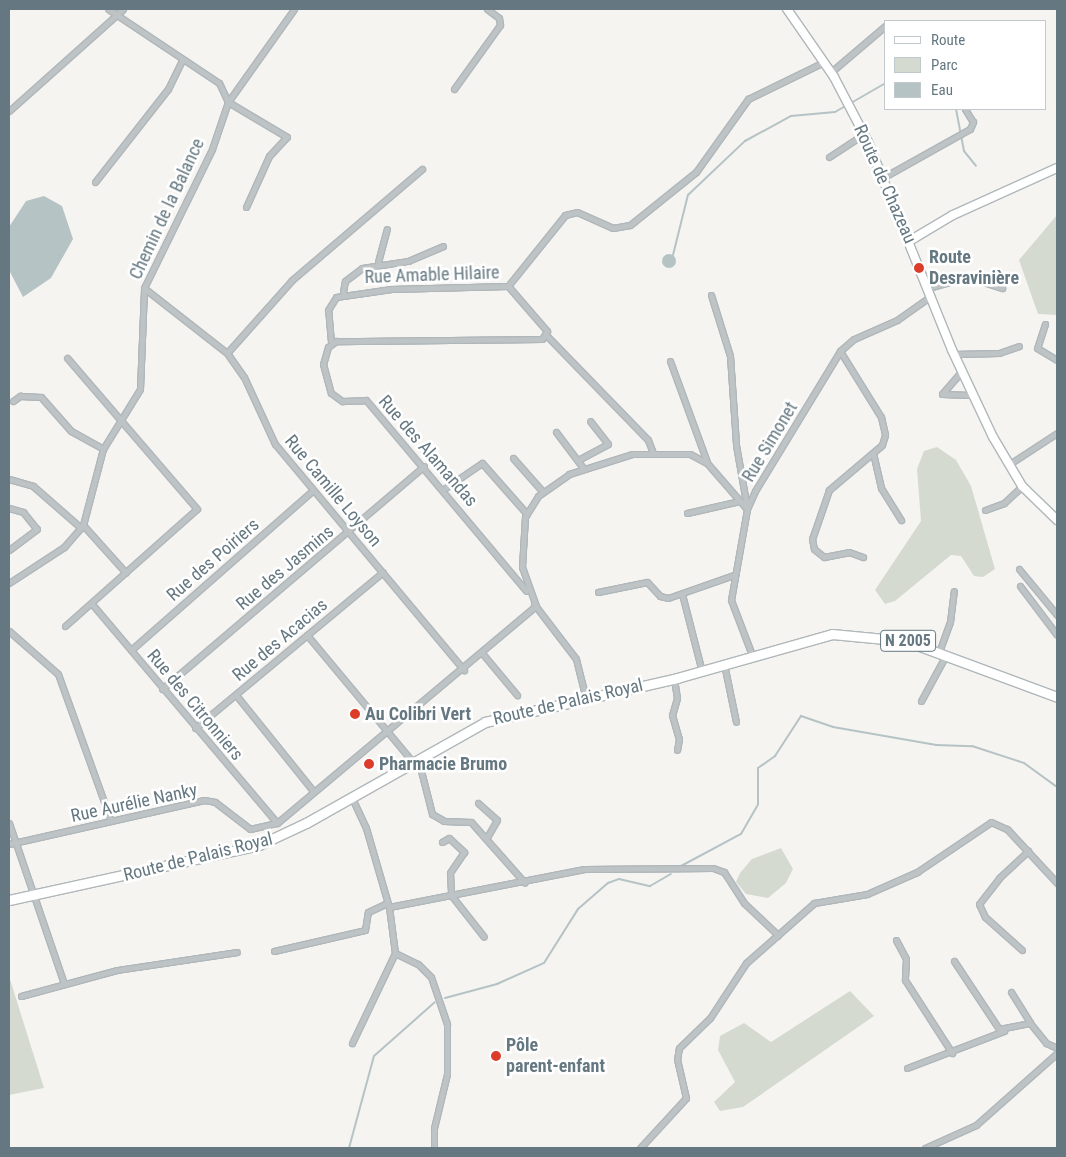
<!DOCTYPE html>
<html>
<head>
<meta charset="utf-8">
<style>
	body { margin:0 }
	#map { position:relative; width:1066px; height:1157px; overflow:hidden; background:#f5f4f1; font-family:"Roboto Condensed",sans-serif }
	div>[style] { position:absolute }
	[style*='--x'] { left:calc(var(--x)*1px); top:calc(var(--y)*1px); width:calc(var(--w)*1px); rotate:calc(var(--a)*1deg) }
	.green>* { inset:0; background:#d5dad0 }
	.water>* { inset:0; background:#b5c3c5 }
	.round { border-radius:50% }
	.stream>* { height:2px; margin:-1px; padding:0 1px; transform-origin:1px; border-radius:1px; background:#b5c3c5 }
	.roads { filter:drop-shadow(1px 0 #b0b7ba) drop-shadow(-1px 0 #b0b7ba) drop-shadow(0 1px #b0b7ba) drop-shadow(0 -1px #b0b7ba) }
	.street>* { height:5px; margin:-2.5px; padding:0 2.5px; transform-origin:2.5px; border-radius:2.5px; background:#bec3c5 }
	.secondary>* { height:8px; margin:-4px; padding:0 4px; transform-origin:4px; border-radius:4px; background:#fff }
	.primary>* { height:9px; margin:-4.5px; padding:0 4.5px; transform-origin:4.5px; border-radius:4.5px; background:#fff }
	.dots>* { width:14px; height:14px; translate:-50% -50%; box-sizing:border-box; border:2px solid #fff; border-radius:50% }
	span { translate:-50% -50%; white-space:nowrap; text-align:center; line-height:1.15; -webkit-text-stroke:5px #fff; paint-order:stroke }
	.shield-label span { padding:1px 4px; background:#fff; border:1px solid; border-radius:4px; -webkit-text-stroke-width:0 }
	.shield-label { font-size:16px; color:#657881; font-weight:700 }
	.street-label { font-size:18px; color:#657881 }
	.poi-label { font-size:18px; color:#657881; font-weight:700 }
	.left { translate:0 -50%; text-align:left }
	.frame { position:absolute; inset:0; border:10px solid #657881; pointer-events:none }
	.legend { position:absolute; left:884px; top:20px; width:162px; height:90px; box-sizing:border-box; background:#fff; border:1px solid #c1c9cd; margin:0; padding:6px 9px; list-style:none; font-size:15px; color:#657881 }
	.legend li { display:flex; align-items:center; gap:10px; height:25px }
	.legend b { width:25px; border:1px solid #c1c9cd }
</style>
</head>
<body>
<div id="map">
	<div class="green">
		<div style="clip-path:polygon(1057px 215px,1057px 315px,1038px 314px,1019px 260px)"></div>
		<div style="clip-path:polygon(937px 447px,956px 460px,971px 486px,995px 569px,983px 577px,974px 576px,961px 556px,951px 555px,895px 601px,885px 604px,875px 590px,921px 521px,917px 469px,924px 451px)"></div>
		<div style="clip-path:polygon(781px 848px,793px 869px,786px 883px,768px 898px,746px 894px,736px 882px,740px 873px,752px 859px)"></div>
		<div style="clip-path:polygon(9px 976px,44px 1088px,9px 1095px)"></div>
		<div style="clip-path:polygon(850px 991px,874px 1016px,743px 1107px,720px 1111px,714px 1102px,735px 1082px,718px 1050px,720px 1036px,744px 1023px,771px 1042px)"></div>
	</div>
	<div class="water">
		<div style="clip-path:polygon(44px 196px,62px 206px,73px 239px,51px 278px,23px 297px,9px 270px,9px 227px,26px 201px)"></div>
		<div class="round" style="left:662px;top:254px;width:14px;height:14px"></div>
	</div>
	<div class="stream">
		<div style="--x:851;--y:103;--w:39;--a:-30"></div>
		<div style="--x:956;--y:109;--w:43;--a:79.2"></div>
		<div style="--x:964;--y:151;--w:19;--a:51"></div>
		<div style="--x:673;--y:255;--w:62;--a:-76"></div>
		<div style="--x:688;--y:195;--w:79;--a:-43.5"></div>
		<div style="--x:745;--y:141;--w:52;--a:-28.5"></div>
		<div style="--x:791;--y:116;--w:44;--a:-5.2"></div>
		<div style="--x:835;--y:112;--w:14;--a:-30"></div>
		<div style="--x:681;--y:866;--w:68;--a:-28.1"></div>
		<div style="--x:741;--y:834;--w:34;--a:-60"></div>
		<div style="--x:758;--y:804;--w:36;--a:-90"></div>
		<div style="--x:758;--y:768;--w:21;--a:-35"></div>
		<div style="--x:775;--y:756;--w:48;--a:-57"></div>
		<div style="--x:801;--y:716;--w:34;--a:19"></div>
		<div style="--x:833;--y:727;--w:105;--a:9.9"></div>
		<div style="--x:936;--y:745;--w:36;--a:2"></div>
		<div style="--x:972;--y:746;--w:55;--a:18.1"></div>
		<div style="--x:1024;--y:763;--w:41;--a:36"></div>
		<div style="--x:445;--y:998;--w:54;--a:-15.1"></div>
		<div style="--x:497;--y:984;--w:51;--a:-24.1"></div>
		<div style="--x:544;--y:963;--w:64;--a:-57.8"></div>
		<div style="--x:578;--y:909;--w:40;--a:-41"></div>
		<div style="--x:608;--y:883;--w:12;--a:-20"></div>
		<div style="--x:619;--y:879;--w:32;--a:13"></div>
		<div style="--x:650;--y:886;--w:24;--a:-30"></div>
		<div style="--x:349;--y:1148;--w:95;--a:-74.8"></div>
		<div style="--x:374;--y:1056;--w:81;--a:-41.5"></div>
	</div>
	<div class="roads">
		<div class="street">
			<div style="--x:831;--y:72;--w:71;--a:-40.4"></div>
			<div style="--x:454;--y:89;--w:79;--a:-54.3"></div>
			<div style="--x:500;--y:25;--w:7;--a:-98"></div>
			<div style="--x:499;--y:18;--w:15;--a:-143"></div>
			<div style="--x:9;--y:111;--w:153;--a:-41.8"></div>
			<div style="--x:829;--y:157;--w:42;--a:-33.3"></div>
			<div style="--x:884;--y:177;--w:98;--a:-29.2"></div>
			<div style="--x:970;--y:129;--w:8;--a:-67"></div>
			<div style="--x:973;--y:122;--w:15;--a:-122"></div>
			<div style="--x:95;--y:182;--w:118;--a:-51.9"></div>
			<div style="--x:168;--y:89;--w:32;--a:-64"></div>
			<div style="--x:246;--y:207;--w:56;--a:-65.7"></div>
			<div style="--x:269;--y:156;--w:26;--a:-47"></div>
			<div style="--x:287;--y:137;--w:69;--a:-149.3"></div>
			<div style="--x:228;--y:102;--w:114;--a:-54.6"></div>
			<div style="--x:378;--y:262;--w:34;--a:-75"></div>
			<div style="--x:508;--y:286;--w:91;--a:-51.2"></div>
			<div style="--x:565;--y:215;--w:12;--a:-14"></div>
			<div style="--x:577;--y:212;--w:39;--a:24"></div>
			<div style="--x:613;--y:228;--w:17;--a:-10"></div>
			<div style="--x:630;--y:225;--w:85;--a:-38.8"></div>
			<div style="--x:696;--y:172;--w:90;--a:-54.5"></div>
			<div style="--x:748;--y:99;--w:85;--a:-26"></div>
			<div style="--x:144;--y:288;--w:105;--a:38.1"></div>
			<div style="--x:227;--y:353;--w:29;--a:55"></div>
			<div style="--x:244;--y:377;--w:74;--a:65.2"></div>
			<div style="--x:275;--y:444;--w:295;--a:50.1"></div>
			<div style="--x:928;--y:288;--w:41;--a:-15.4"></div>
			<div style="--x:968;--y:277;--w:36;--a:18"></div>
			<div style="--x:343;--y:292;--w:11;--a:-80"></div>
			<div style="--x:345;--y:281;--w:21;--a:-37"></div>
			<div style="--x:362;--y:268;--w:47;--a:-8.7"></div>
			<div style="--x:408;--y:261;--w:38;--a:-23"></div>
			<div style="--x:711;--y:295;--w:64;--a:72.7"></div>
			<div style="--x:730;--y:356;--w:89;--a:86.1"></div>
			<div style="--x:736;--y:445;--w:64;--a:80.1"></div>
			<div style="--x:1045;--y:324;--w:25;--a:108"></div>
			<div style="--x:1037;--y:348;--w:23;--a:31"></div>
			<div style="--x:547;--y:336;--w:145;--a:45.8"></div>
			<div style="--x:648;--y:440;--w:14;--a:69"></div>
			<div style="--x:331;--y:342;--w:32;--a:-95"></div>
			<div style="--x:328;--y:310;--w:15;--a:-58"></div>
			<div style="--x:336;--y:297;--w:56;--a:-8.3"></div>
			<div style="--x:391;--y:289;--w:117;--a:-1.5"></div>
			<div style="--x:508;--y:286;--w:60;--a:49.1"></div>
			<div style="--x:547;--y:331;--w:9;--a:122"></div>
			<div style="--x:542;--y:339;--w:206;--a:179.4"></div>
			<div style="--x:336;--y:341;--w:10;--a:143"></div>
			<div style="--x:328;--y:347;--w:18;--a:106"></div>
			<div style="--x:323;--y:364;--w:30;--a:75"></div>
			<div style="--x:331;--y:393;--w:14;--a:36"></div>
			<div style="--x:342;--y:401;--w:24;--a:-2"></div>
			<div style="--x:366;--y:400;--w:249;--a:50"></div>
			<div style="--x:840;--y:351;--w:78;--a:58.2"></div>
			<div style="--x:881;--y:417;--w:18;--a:77"></div>
			<div style="--x:885;--y:435;--w:10;--a:107"></div>
			<div style="--x:882;--y:445;--w:70;--a:139.7"></div>
			<div style="--x:829;--y:490;--w:52;--a:109.1"></div>
			<div style="--x:812;--y:539;--w:10;--a:79"></div>
			<div style="--x:814;--y:549;--w:13;--a:39"></div>
			<div style="--x:824;--y:557;--w:25;--a:-11"></div>
			<div style="--x:849;--y:552;--w:15;--a:20"></div>
			<div style="--x:227;--y:353;--w:98;--a:-48.3"></div>
			<div style="--x:292;--y:280;--w:171;--a:-40.5"></div>
			<div style="--x:954;--y:354;--w:45;--a:-1.3"></div>
			<div style="--x:999;--y:353;--w:21;--a:-19"></div>
			<div style="--x:670;--y:361;--w:108;--a:69.9"></div>
			<div style="--x:961;--y:372;--w:29;--a:131"></div>
			<div style="--x:942;--y:394;--w:30;--a:2"></div>
			<div style="--x:13;--y:401;--w:9;--a:-36"></div>
			<div style="--x:20;--y:396;--w:21;--a:3"></div>
			<div style="--x:41;--y:397;--w:45;--a:48.6"></div>
			<div style="--x:71;--y:431;--w:37;--a:29"></div>
			<div style="--x:556;--y:432;--w:46;--a:52.9"></div>
			<div style="--x:873;--y:453;--w:36;--a:77"></div>
			<div style="--x:881;--y:488;--w:38;--a:58"></div>
			<div style="--x:513;--y:458;--w:45;--a:48.6"></div>
			<div style="--x:578;--y:460;--w:34;--a:-28"></div>
			<div style="--x:608;--y:444;--w:29;--a:-128"></div>
			<div style="--x:1008;--y:465;--w:59;--a:-33.1"></div>
			<div style="--x:9;--y:479;--w:25;--a:16"></div>
			<div style="--x:33;--y:486;--w:64;--a:41.2"></div>
			<div style="--x:444;--y:489;--w:46;--a:-34.4"></div>
			<div style="--x:482;--y:463;--w:68;--a:48.6"></div>
			<div style="--x:9;--y:508;--w:15;--a:16"></div>
			<div style="--x:23;--y:512;--w:22;--a:51"></div>
			<div style="--x:37;--y:529;--w:35;--a:143"></div>
			<div style="--x:985;--y:510;--w:20;--a:-20"></div>
			<div style="--x:1004;--y:503;--w:25;--a:-43"></div>
			<div style="--x:687;--y:513;--w:54;--a:-12.8"></div>
			<div style="--x:83;--y:525;--w:64;--a:48.1"></div>
			<div style="--x:1019;--y:569;--w:60;--a:50.4"></div>
			<div style="--x:9;--y:583;--w:66;--a:-33.2"></div>
			<div style="--x:64;--y:547;--w:29;--a:-49"></div>
			<div style="--x:83;--y:525;--w:79;--a:-75.3"></div>
			<div style="--x:103;--y:449;--w:70;--a:-58.3"></div>
			<div style="--x:140;--y:389;--w:101;--a:-87.7"></div>
			<div style="--x:144;--y:288;--w:155;--a:-63.9"></div>
			<div style="--x:212;--y:149;--w:50;--a:-71.2"></div>
			<div style="--x:228;--y:102;--w:21;--a:-115"></div>
			<div style="--x:219;--y:83;--w:133;--a:-146.3"></div>
			<div style="--x:1020;--y:586;--w:61;--a:52.9"></div>
			<div style="--x:598;--y:592;--w:50;--a:-11.5"></div>
			<div style="--x:647;--y:582;--w:19;--a:47"></div>
			<div style="--x:660;--y:596;--w:8;--a:14"></div>
			<div style="--x:668;--y:598;--w:70;--a:-19.2"></div>
			<div style="--x:682;--y:594;--w:81;--a:75.6"></div>
			<div style="--x:92;--y:604;--w:287;--a:49.8"></div>
			<div style="--x:534;--y:604;--w:69;--a:52.6"></div>
			<div style="--x:576;--y:659;--w:38;--a:76"></div>
			<div style="--x:65;--y:626;--w:176;--a:-41.6"></div>
			<div style="--x:197;--y:509;--w:199;--a:-130.7"></div>
			<div style="--x:9;--y:631;--w:65;--a:41.3"></div>
			<div style="--x:58;--y:674;--w:156;--a:70.2"></div>
			<div style="--x:307;--y:635;--w:164;--a:50.2"></div>
			<div style="--x:131;--y:650;--w:242;--a:-41.3"></div>
			<div style="--x:939;--y:652;--w:32;--a:-70"></div>
			<div style="--x:950;--y:622;--w:31;--a:-83"></div>
			<div style="--x:482;--y:653;--w:55;--a:50.2"></div>
			<div style="--x:752;--y:655;--w:59;--a:-110.9"></div>
			<div style="--x:731;--y:600;--w:92;--a:-80"></div>
			<div style="--x:747;--y:509;--w:20;--a:-66"></div>
			<div style="--x:755;--y:491;--w:164;--a:-58.7"></div>
			<div style="--x:840;--y:351;--w:18;--a:-41"></div>
			<div style="--x:854;--y:339;--w:47;--a:-23.8"></div>
			<div style="--x:897;--y:320;--w:42;--a:-35.2"></div>
			<div style="--x:724;--y:664;--w:59;--a:78.3"></div>
			<div style="--x:674;--y:679;--w:19;--a:81"></div>
			<div style="--x:677;--y:698;--w:18;--a:106"></div>
			<div style="--x:672;--y:715;--w:25;--a:74"></div>
			<div style="--x:679;--y:739;--w:11;--a:100"></div>
			<div style="--x:162;--y:689;--w:344;--a:-40.4"></div>
			<div style="--x:236;--y:695;--w:124;--a:51.2"></div>
			<div style="--x:921;--y:701;--w:52;--a:-61.5"></div>
			<div style="--x:195;--y:728;--w:244;--a:-39.7"></div>
			<div style="--x:418;--y:759;--w:57;--a:75.7"></div>
			<div style="--x:432;--y:814;--w:14;--a:30"></div>
			<div style="--x:444;--y:821;--w:27;--a:2"></div>
			<div style="--x:471;--y:822;--w:81;--a:48.5"></div>
			<div style="--x:352;--y:798;--w:33;--a:65"></div>
			<div style="--x:366;--y:828;--w:82;--a:73.8"></div>
			<div style="--x:389;--y:907;--w:46;--a:82.6"></div>
			<div style="--x:395;--y:953;--w:100;--a:115.5"></div>
			<div style="--x:478;--y:803;--w:25;--a:42"></div>
			<div style="--x:497;--y:820;--w:20;--a:120"></div>
			<div style="--x:9;--y:823;--w:170;--a:71.1"></div>
			<div style="--x:442;--y:842;--w:8;--a:-30"></div>
			<div style="--x:449;--y:838;--w:21;--a:43"></div>
			<div style="--x:464;--y:852;--w:25;--a:124"></div>
			<div style="--x:450;--y:873;--w:22;--a:87"></div>
			<div style="--x:451;--y:895;--w:53;--a:51.8"></div>
			<div style="--x:9;--y:844;--w:200;--a:-12.7"></div>
			<div style="--x:204;--y:800;--w:11;--a:10"></div>
			<div style="--x:215;--y:802;--w:44;--a:37.6"></div>
			<div style="--x:250;--y:829;--w:28;--a:-13"></div>
			<div style="--x:277;--y:823;--w:338;--a:-40"></div>
			<div style="--x:536;--y:606;--w:41;--a:-109.7"></div>
			<div style="--x:522;--y:567;--w:50;--a:-86.6"></div>
			<div style="--x:525;--y:517;--w:25;--a:-58"></div>
			<div style="--x:538;--y:496;--w:38;--a:-35"></div>
			<div style="--x:569;--y:474;--w:66;--a:-17.6"></div>
			<div style="--x:632;--y:454;--w:58;--a:0"></div>
			<div style="--x:690;--y:454;--w:19;--a:28"></div>
			<div style="--x:707;--y:463;--w:61;--a:49"></div>
			<div style="--x:389;--y:907;--w:199;--a:-11"></div>
			<div style="--x:584;--y:869;--w:129;--a:-0.4"></div>
			<div style="--x:713;--y:868;--w:12;--a:20"></div>
			<div style="--x:724;--y:872;--w:37;--a:57"></div>
			<div style="--x:744;--y:903;--w:47;--a:43.3"></div>
			<div style="--x:896;--y:940;--w:21;--a:62"></div>
			<div style="--x:906;--y:959;--w:21;--a:93"></div>
			<div style="--x:905;--y:980;--w:87;--a:57.2"></div>
			<div style="--x:1022;--y:950;--w:50;--a:-138.3"></div>
			<div style="--x:985;--y:917;--w:14;--a:-115"></div>
			<div style="--x:979;--y:904;--w:33;--a:-52"></div>
			<div style="--x:999;--y:878;--w:40;--a:-43"></div>
			<div style="--x:274;--y:951;--w:93;--a:-13"></div>
			<div style="--x:365;--y:930;--w:18;--a:-81"></div>
			<div style="--x:368;--y:912;--w:21;--a:-25"></div>
			<div style="--x:395;--y:953;--w:25;--a:26"></div>
			<div style="--x:418;--y:964;--w:18;--a:45"></div>
			<div style="--x:431;--y:977;--w:50;--a:71.2"></div>
			<div style="--x:447;--y:1024;--w:50;--a:90"></div>
			<div style="--x:447;--y:1074;--w:56;--a:103.5"></div>
			<div style="--x:434;--y:1128;--w:20;--a:90"></div>
			<div style="--x:954;--y:961;--w:82;--a:56.5"></div>
			<div style="--x:999;--y:1029;--w:32;--a:-11"></div>
			<div style="--x:1030;--y:1023;--w:26;--a:51"></div>
			<div style="--x:1046;--y:1043;--w:12;--a:24"></div>
			<div style="--x:1011;--y:992;--w:36;--a:58"></div>
			<div style="--x:21;--y:996;--w:99;--a:-15.2"></div>
			<div style="--x:117;--y:970;--w:121;--a:-8.5"></div>
			<div style="--x:907;--y:1068;--w:104;--a:-20.9"></div>
			<div style="--x:640;--y:1148;--w:68;--a:-47.4"></div>
			<div style="--x:686;--y:1098;--w:39;--a:-103"></div>
			<div style="--x:677;--y:1060;--w:12;--a:-81"></div>
			<div style="--x:679;--y:1048;--w:43;--a:-44.1"></div>
			<div style="--x:710;--y:1018;--w:66;--a:-56.8"></div>
			<div style="--x:746;--y:963;--w:91;--a:-41.4"></div>
			<div style="--x:814;--y:903;--w:54;--a:-9.6"></div>
			<div style="--x:867;--y:894;--w:55;--a:-23.7"></div>
			<div style="--x:917;--y:872;--w:89;--a:-34"></div>
			<div style="--x:991;--y:822;--w:17;--a:24"></div>
			<div style="--x:1007;--y:829;--w:74;--a:47.2"></div>
			<div style="--x:925;--y:1148;--w:56;--a:-24.3"></div>
			<div style="--x:976;--y:1125;--w:108;--a:-41.6"></div>
		</div>
		<div class="secondary">
			<div style="--x:787;--y:9;--w:83;--a:55.3"></div>
			<div style="--x:834;--y:77;--w:73;--a:62.4"></div>
			<div style="--x:868;--y:142;--w:224;--a:68"></div>
			<div style="--x:952;--y:350;--w:96;--a:64.8"></div>
			<div style="--x:993;--y:437;--w:57;--a:59.4"></div>
			<div style="--x:1022;--y:486;--w:49;--a:44.2"></div>
			<div style="--x:911;--y:240;--w:49;--a:-30.8"></div>
			<div style="--x:953;--y:215;--w:114;--a:-24.3"></div>
		</div>
		<div class="primary">
			<div style="--x:9;--y:900;--w:256;--a:-12.4"></div>
			<div style="--x:259;--y:845;--w:52;--a:-25.1"></div>
			<div style="--x:306;--y:823;--w:206;--a:-29.4"></div>
			<div style="--x:485;--y:722;--w:197;--a:-12.9"></div>
			<div style="--x:677;--y:678;--w:161;--a:-15.8"></div>
			<div style="--x:832;--y:634;--w:74;--a:5.4"></div>
			<div style="--x:906;--y:641;--w:161;--a:20.3"></div>
		</div>
	</div>
	<div class="dots">
		<div style="left:919px;top:268px;background:#dc3c2a"></div>
		<div style="left:355px;top:714px;background:#dc3c2a"></div>
		<div style="left:369px;top:764px;background:#dc3c2a"></div>
		<div style="left:496px;top:1056px;background:#dc3c2a"></div>
	</div>
	<div class="shield-label">
		<span style="left:908px;top:641px">N 2005</span>
	</div>
	<div class="street-label">
		<span style="left:885px;top:184px;rotate:66deg">Route de Chazeau</span>
		<span style="left:167px;top:209px;rotate:-65deg">Chemin de la Balance</span>
		<span style="left:432px;top:275px;rotate:-2deg">Rue Amable Hilaire</span>
		<span style="left:770px;top:442px;rotate:-59deg">Rue Simonet</span>
		<span style="left:428px;top:451px;rotate:49deg">Rue des Alamandas</span>
		<span style="left:333px;top:491px;rotate:50deg">Rue Camille Loyson</span>
		<span style="left:213px;top:560px;rotate:-41deg">Rue des Poiriers</span>
		<span style="left:285px;top:568px;rotate:-40deg">Rue des Jasmins</span>
		<span style="left:280px;top:640px;rotate:-40deg">Rue des Acacias</span>
		<span style="left:568px;top:702px;rotate:-13deg">Route de Palais Royal</span>
		<span style="left:195px;top:705px;rotate:50deg">Rue des Citronniers</span>
		<span style="left:134px;top:803px;rotate:-12deg">Rue Aurélie Nanky</span>
		<span style="left:198px;top:857px;rotate:-14deg">Route de Palais Royal</span>
	</div>
	<div class="poi-label">
		<span class="left" style="left:929px;top:268px">Route<br>Desravinière</span>
		<span class="left" style="left:365px;top:714px">Au Colibri Vert</span>
		<span class="left" style="left:379px;top:764px">Pharmacie Brumo</span>
		<span class="left" style="left:506px;top:1056px">Pôle<br>parent-enfant</span>
	</div>
	<div class="frame"></div>
	<ul class="legend">
	<li><b style="height:6px;background:#fff"></b>Route</li>
	<li><b style="height:14px;background:#d5dad0"></b>Parc</li>
	<li><b style="height:14px;background:#b5c3c5"></b>Eau</li>
	</ul>
</div>
</body>
</html>
